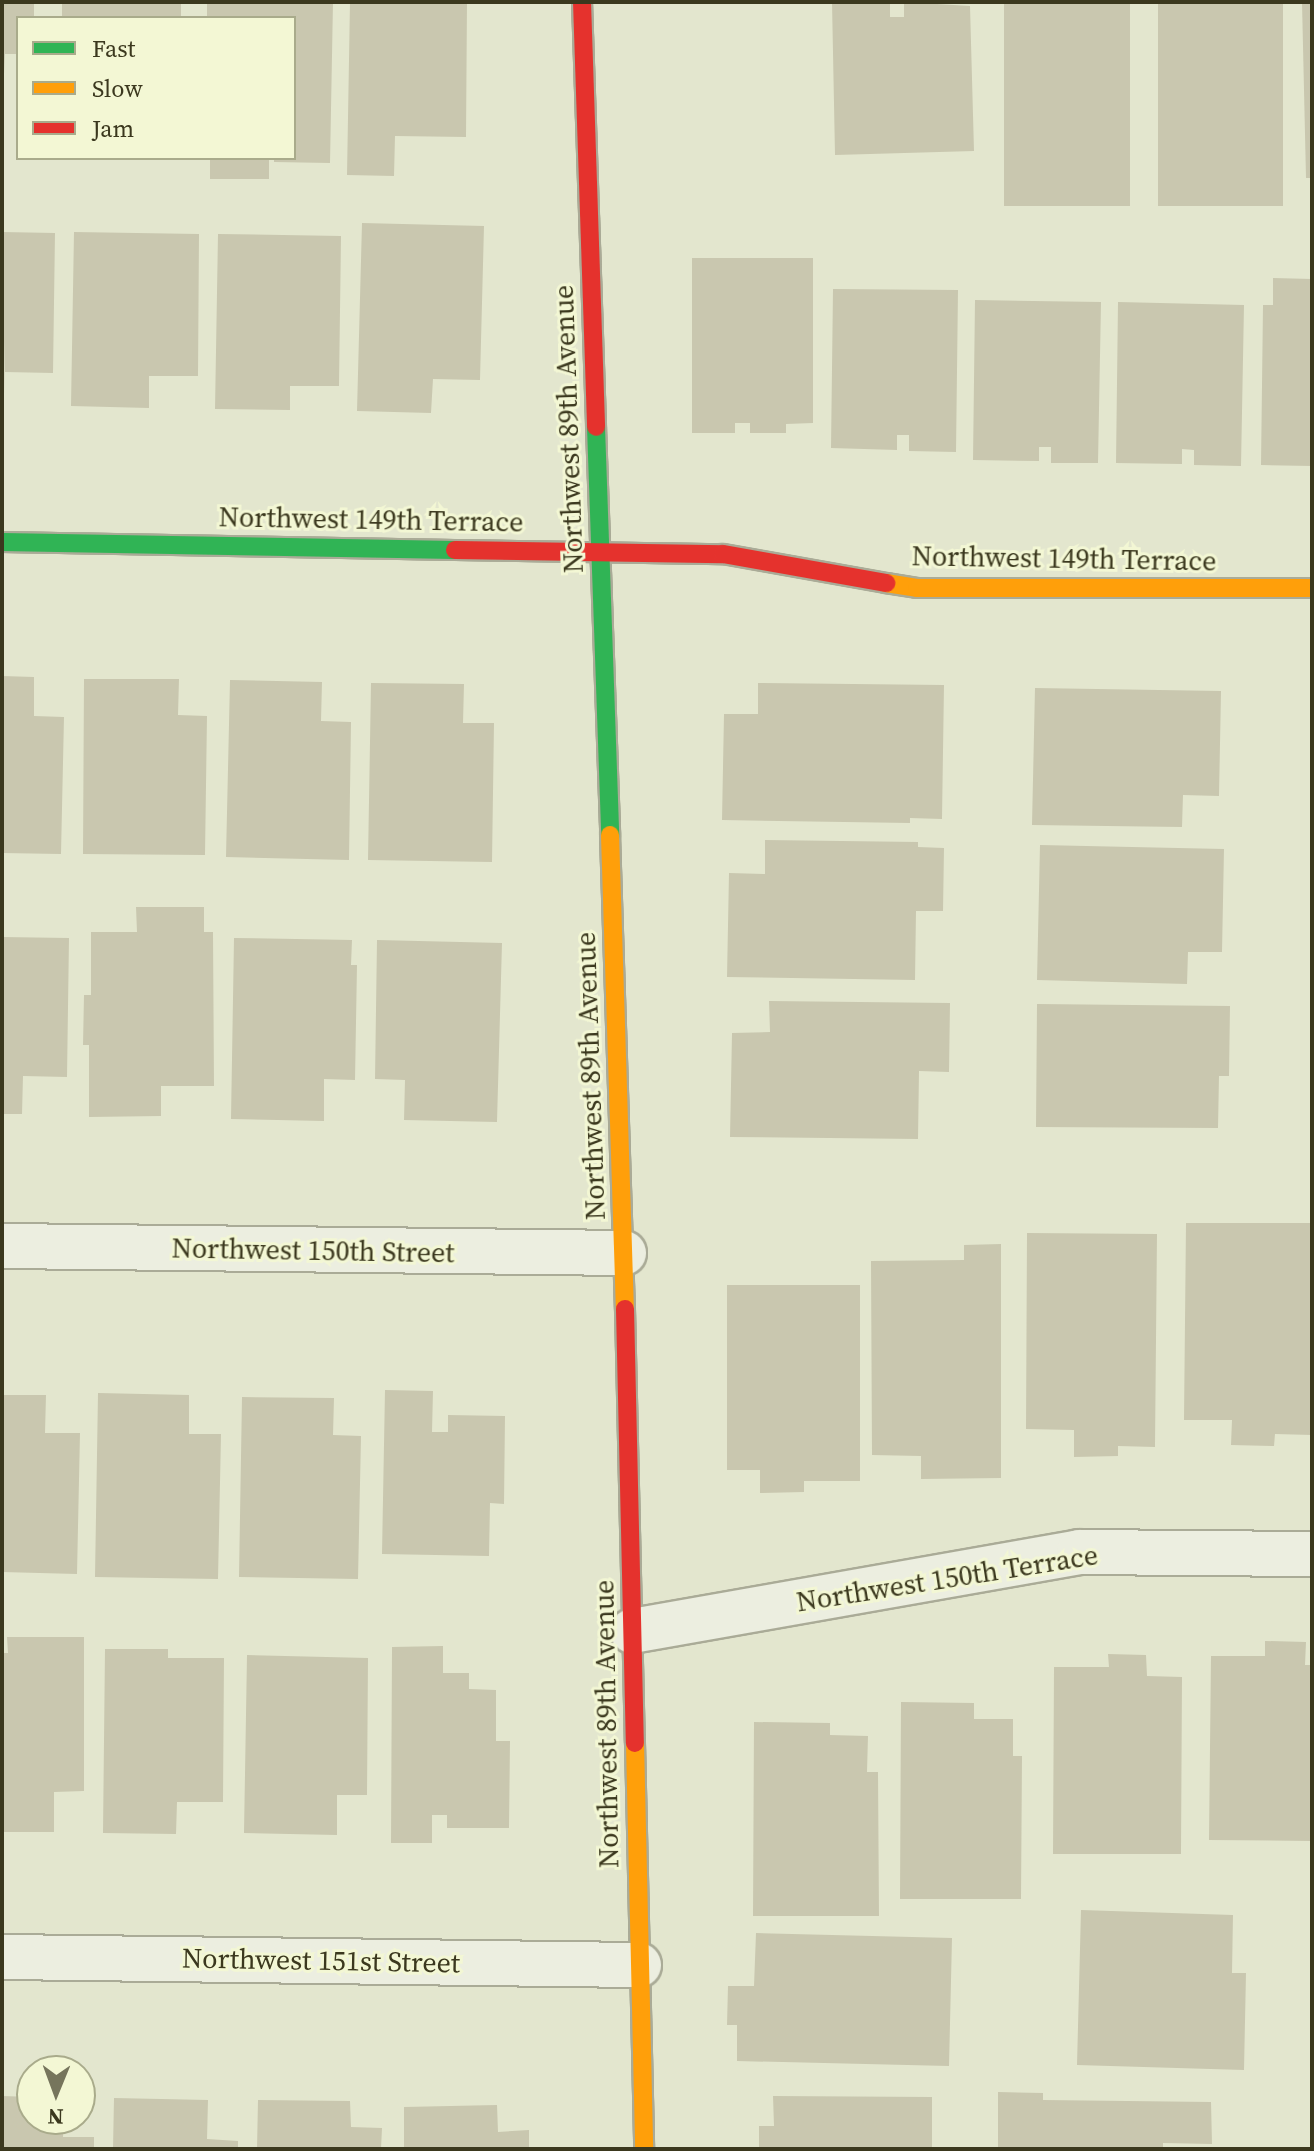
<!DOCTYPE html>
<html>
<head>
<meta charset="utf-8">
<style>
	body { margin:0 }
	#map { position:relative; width:1314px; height:2151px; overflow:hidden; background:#e3e6ce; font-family:"Source Serif 4",serif }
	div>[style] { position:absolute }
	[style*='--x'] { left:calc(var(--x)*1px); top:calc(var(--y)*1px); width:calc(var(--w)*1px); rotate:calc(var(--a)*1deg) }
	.building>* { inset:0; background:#c9c7af; transform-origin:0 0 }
	.roads { filter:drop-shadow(2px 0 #aaab97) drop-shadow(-2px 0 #aaab97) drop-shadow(0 2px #aaab97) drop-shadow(0 -2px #aaab97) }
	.street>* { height:44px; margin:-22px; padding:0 22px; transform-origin:22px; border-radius:22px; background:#eceee0 }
	.fast>* { height:18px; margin:-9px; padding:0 9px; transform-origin:9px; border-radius:9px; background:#30b455 }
	.slow>* { height:18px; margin:-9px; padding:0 9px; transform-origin:9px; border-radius:9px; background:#ff9f0a }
	.jam>* { height:18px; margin:-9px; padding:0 9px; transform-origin:9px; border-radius:9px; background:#e5322d }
	span { translate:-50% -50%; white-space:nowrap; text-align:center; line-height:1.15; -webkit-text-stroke:6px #f3f7d4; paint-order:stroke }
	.street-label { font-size:28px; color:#3b381e }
	.frame { position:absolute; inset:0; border:4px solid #3b381e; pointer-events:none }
	.legend { position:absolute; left:16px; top:16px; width:280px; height:144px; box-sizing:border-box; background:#f3f7d4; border:2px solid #a9ab8b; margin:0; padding:10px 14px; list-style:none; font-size:24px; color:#3b381e }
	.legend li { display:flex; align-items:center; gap:16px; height:40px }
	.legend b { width:40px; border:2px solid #a9ab8b }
	.north { position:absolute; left:16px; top:2055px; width:80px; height:80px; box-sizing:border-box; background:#f3f7d4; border:2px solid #a9ab8b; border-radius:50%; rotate:181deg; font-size:22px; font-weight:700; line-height:32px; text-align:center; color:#3b381e }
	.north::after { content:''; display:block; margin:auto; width:28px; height:36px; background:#76755c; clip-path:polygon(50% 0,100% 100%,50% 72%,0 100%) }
</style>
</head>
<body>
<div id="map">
	<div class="building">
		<div style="clip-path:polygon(2px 2px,34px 2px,34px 18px,18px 18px,18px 54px,5px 54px,5px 74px)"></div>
		<div style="left:62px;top:2px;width:119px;height:16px"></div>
		<div style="clip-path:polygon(207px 2px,333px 2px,330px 163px,274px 162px,274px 158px,294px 158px,294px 18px,207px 18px)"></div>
		<div style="clip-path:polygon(350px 2px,467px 2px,466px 137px,395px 136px,394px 176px,347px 175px)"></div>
		<div style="clip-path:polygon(832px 2px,890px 2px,890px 17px,904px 17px,904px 2px,970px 6px,974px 151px,835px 155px)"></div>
		<div style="left:1004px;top:2px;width:126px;height:204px"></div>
		<div style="left:1158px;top:2px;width:125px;height:204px"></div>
		<div style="clip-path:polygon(1302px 2px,1312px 2px,1312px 178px,1306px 178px)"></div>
		<div style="left:210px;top:158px;width:59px;height:21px"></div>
		<div style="clip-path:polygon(362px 223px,484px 226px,480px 380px,433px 379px,431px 413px,357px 411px)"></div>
		<div style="clip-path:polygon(2px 232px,55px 233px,53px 373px,5px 372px,5px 395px)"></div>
		<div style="clip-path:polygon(74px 232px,199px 234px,198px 376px,149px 376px,149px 408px,71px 406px)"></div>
		<div style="clip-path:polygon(218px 234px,341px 236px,339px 386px,290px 386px,290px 410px,215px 409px)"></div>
		<div style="clip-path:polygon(692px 258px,813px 258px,813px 423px,786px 424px,786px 433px,750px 433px,750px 423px,735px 423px,735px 433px,692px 433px)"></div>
		<div style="clip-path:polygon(1273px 278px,1312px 279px,1312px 466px,1261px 465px,1263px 305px,1273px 305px)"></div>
		<div style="clip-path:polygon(833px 289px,958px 290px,956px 452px,909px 451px,909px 435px,897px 435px,897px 450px,831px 448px)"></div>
		<div style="clip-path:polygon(975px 300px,1101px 302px,1098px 463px,1051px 463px,1051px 447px,1039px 447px,1039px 461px,973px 460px)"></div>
		<div style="clip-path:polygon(1118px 302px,1244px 305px,1241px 466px,1194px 465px,1194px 450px,1182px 449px,1182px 464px,1116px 463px)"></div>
		<div style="clip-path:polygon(2px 676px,34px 677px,34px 716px,64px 717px,61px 854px,2px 853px)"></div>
		<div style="clip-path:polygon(84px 679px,179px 679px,178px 715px,207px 716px,205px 855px,83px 854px)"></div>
		<div style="clip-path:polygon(230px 680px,322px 682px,321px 721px,351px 722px,349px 860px,226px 857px)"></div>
		<div style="clip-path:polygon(371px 683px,464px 684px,463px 723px,494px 723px,492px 862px,368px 860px)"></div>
		<div style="clip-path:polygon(758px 683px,944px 685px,942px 819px,910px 818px,910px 823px,722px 820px,724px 714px,758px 714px)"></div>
		<div style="clip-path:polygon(1035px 688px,1221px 691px,1219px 796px,1183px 795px,1182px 827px,1032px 825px)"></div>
		<div style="clip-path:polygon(765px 840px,918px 842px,918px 847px,944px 848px,943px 911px,916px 911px,915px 980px,727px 977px,729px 873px,765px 874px)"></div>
		<div style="clip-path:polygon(1040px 845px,1224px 849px,1222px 952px,1188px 952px,1187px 984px,1037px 980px)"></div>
		<div style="clip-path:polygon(136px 907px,204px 907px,204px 932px,213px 932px,214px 1086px,161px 1086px,161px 1116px,89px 1117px,89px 1045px,83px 1045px,84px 995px,91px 995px,91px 932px,137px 932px)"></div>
		<div style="clip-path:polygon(2px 937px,69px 938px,67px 1077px,23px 1076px,22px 1114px,2px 1114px)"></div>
		<div style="clip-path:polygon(234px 938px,352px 940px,351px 965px,357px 965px,355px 1080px,324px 1079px,324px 1121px,231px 1119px)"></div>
		<div style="clip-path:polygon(377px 940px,502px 943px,497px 1122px,404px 1120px,405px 1080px,375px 1079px)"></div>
		<div style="clip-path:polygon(769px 1001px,950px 1003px,949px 1072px,919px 1071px,918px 1139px,730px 1137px,732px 1033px,770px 1032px)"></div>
		<div style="clip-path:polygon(1037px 1004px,1230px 1006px,1229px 1076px,1219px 1076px,1218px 1128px,1036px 1127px)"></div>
		<div style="clip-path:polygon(1186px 1223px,1312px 1223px,1312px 1435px,1275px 1434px,1274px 1446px,1231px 1445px,1232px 1420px,1184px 1420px)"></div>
		<div style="clip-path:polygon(1027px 1233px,1157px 1234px,1155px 1447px,1118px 1446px,1118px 1456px,1074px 1457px,1074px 1430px,1026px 1429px)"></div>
		<div style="clip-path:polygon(1001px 1244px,1001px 1478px,921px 1479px,921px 1456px,872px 1455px,871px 1261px,964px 1260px,964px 1245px)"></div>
		<div style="clip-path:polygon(727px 1285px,860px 1285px,860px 1481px,804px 1481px,804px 1492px,760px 1493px,760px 1470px,727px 1470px)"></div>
		<div style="clip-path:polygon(385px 1390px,433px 1391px,432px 1432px,448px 1432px,448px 1415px,505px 1416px,504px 1504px,490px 1503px,489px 1556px,382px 1554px)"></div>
		<div style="clip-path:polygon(98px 1393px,189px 1395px,189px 1434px,221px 1434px,218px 1579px,95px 1577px)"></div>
		<div style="clip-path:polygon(2px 1395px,46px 1395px,45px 1433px,80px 1433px,77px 1574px,2px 1572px)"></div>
		<div style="clip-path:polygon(242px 1397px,334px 1398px,333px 1435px,361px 1436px,358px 1579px,239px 1577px)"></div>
		<div style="clip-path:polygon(7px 1637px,84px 1637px,84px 1791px,54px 1792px,54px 1832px,2px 1832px,2px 1653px,8px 1653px)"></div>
		<div style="clip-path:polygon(1265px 1641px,1306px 1642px,1305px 1665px,1312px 1665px,1312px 1841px,1209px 1840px,1211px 1656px,1265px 1656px)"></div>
		<div style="clip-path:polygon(443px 1646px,443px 1673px,469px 1673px,469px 1689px,496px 1690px,496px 1741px,510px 1741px,509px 1828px,447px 1828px,447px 1815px,432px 1815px,432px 1843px,391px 1843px,392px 1647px)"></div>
		<div style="clip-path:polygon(105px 1649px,168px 1649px,168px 1658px,224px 1658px,223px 1802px,177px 1802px,176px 1834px,103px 1833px)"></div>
		<div style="clip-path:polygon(1108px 1654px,1146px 1655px,1147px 1676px,1182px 1677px,1181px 1854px,1053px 1854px,1054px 1667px,1109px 1667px)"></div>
		<div style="clip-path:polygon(247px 1655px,368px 1658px,367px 1795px,337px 1795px,337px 1835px,244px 1833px)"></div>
		<div style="clip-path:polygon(901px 1702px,974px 1703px,974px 1719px,1013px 1719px,1013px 1756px,1022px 1756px,1021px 1899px,900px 1899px)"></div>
		<div style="clip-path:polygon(754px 1722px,830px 1723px,830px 1735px,868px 1736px,867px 1772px,878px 1772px,879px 1916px,753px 1916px)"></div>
		<div style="clip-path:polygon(1081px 1910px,1233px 1915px,1232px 1973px,1246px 1973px,1244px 2070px,1077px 2065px)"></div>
		<div style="clip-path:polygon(756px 1933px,952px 1938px,949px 2066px,737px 2061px,737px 2025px,727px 2025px,728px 1986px,754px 1986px)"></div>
		<div style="clip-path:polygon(998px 2092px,1043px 2093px,1043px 2100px,1211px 2102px,1212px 2144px,1163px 2143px,1163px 2149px,998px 2149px)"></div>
		<div style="clip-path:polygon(2px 2096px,32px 2097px,32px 2119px,64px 2119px,63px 2137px,94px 2137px,94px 2149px,2px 2149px)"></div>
		<div style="clip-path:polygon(773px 2096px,932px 2097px,932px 2149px,759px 2149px,759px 2126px,774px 2126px)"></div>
		<div style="clip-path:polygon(114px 2098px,208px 2100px,207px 2139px,238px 2141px,238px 2149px,113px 2149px)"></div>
		<div style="clip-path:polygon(258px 2100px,350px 2101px,351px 2127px,382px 2128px,381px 2149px,257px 2149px)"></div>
		<div style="clip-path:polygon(497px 2105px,498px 2132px,529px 2130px,529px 2149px,404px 2149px,404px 2107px)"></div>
	</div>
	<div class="roads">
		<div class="street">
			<div style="--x:2;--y:1246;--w:622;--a:0.64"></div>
			<div style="--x:632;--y:1631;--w:454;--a:-10"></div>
			<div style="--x:1079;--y:1552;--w:233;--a:0.5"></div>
			<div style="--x:2;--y:1957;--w:637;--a:0.72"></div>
		</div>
		<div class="fast">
			<div style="--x:596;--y:427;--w:408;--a:88"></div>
			<div style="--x:2;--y:542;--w:453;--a:1"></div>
		</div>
		<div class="slow">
			<div style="--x:886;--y:583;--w:31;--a:9"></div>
			<div style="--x:917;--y:588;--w:395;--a:0"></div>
			<div style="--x:610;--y:835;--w:474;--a:88.2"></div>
			<div style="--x:635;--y:1743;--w:406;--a:88.7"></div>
		</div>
		<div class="jam">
			<div style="--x:582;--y:2;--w:425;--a:88.1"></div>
			<div style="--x:455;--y:550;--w:268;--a:0.9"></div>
			<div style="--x:723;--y:554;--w:166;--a:10.1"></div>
			<div style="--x:625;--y:1309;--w:434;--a:88.7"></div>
		</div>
	</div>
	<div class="street-label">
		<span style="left:568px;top:429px;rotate:-92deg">Northwest 89th Avenue</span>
		<span style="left:371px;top:519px;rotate:1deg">Northwest 149th Terrace</span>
		<span style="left:1064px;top:558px;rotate:1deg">Northwest 149th Terrace</span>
		<span style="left:590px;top:1076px;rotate:-92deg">Northwest 89th Avenue</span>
		<span style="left:313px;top:1250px;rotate:1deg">Northwest 150th Street</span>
		<span style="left:947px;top:1578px;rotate:-9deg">Northwest 150th Terrace</span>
		<span style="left:606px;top:1724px;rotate:-91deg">Northwest 89th Avenue</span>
		<span style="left:321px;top:1960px;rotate:1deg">Northwest 151st Street</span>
	</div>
	<div class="frame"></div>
	<ul class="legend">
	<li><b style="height:10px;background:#30b455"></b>Fast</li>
	<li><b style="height:10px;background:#ff9f0a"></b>Slow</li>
	<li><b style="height:10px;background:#e5322d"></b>Jam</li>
	</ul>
	<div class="north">N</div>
</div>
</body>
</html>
